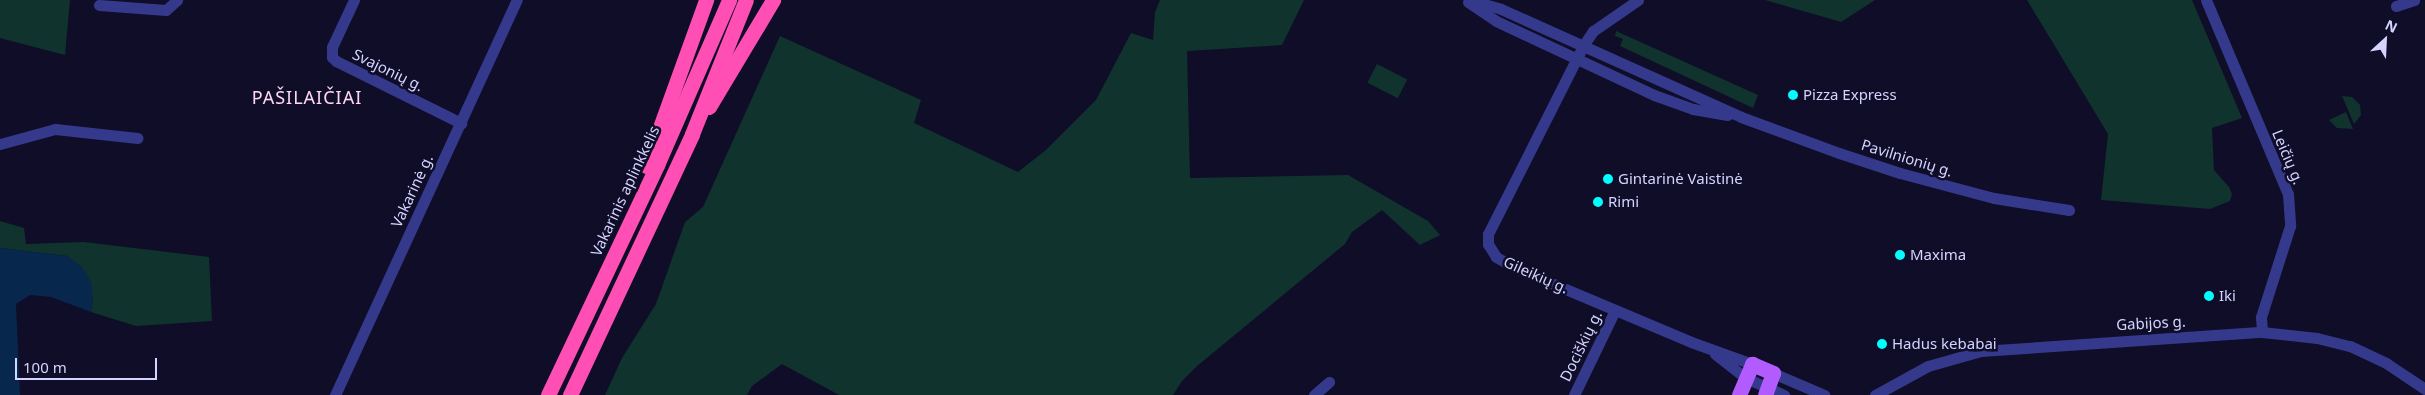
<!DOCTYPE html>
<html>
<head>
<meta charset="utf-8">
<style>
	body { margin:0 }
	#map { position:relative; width:2425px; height:395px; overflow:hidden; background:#0f0d28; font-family:"Noto Sans",sans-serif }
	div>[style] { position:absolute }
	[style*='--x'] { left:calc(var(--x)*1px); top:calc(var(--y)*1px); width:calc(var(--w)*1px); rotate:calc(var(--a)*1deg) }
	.green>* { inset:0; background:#10332e; transform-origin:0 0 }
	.water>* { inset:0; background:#07274d }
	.minor>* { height:11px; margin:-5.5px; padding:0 5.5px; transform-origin:5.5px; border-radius:5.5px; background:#34398c }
	.major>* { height:15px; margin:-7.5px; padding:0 7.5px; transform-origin:7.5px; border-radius:7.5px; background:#b25bff }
	.highway>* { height:15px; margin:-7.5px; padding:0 7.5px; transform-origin:7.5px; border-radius:7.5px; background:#ff4fb4 }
	.dots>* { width:14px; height:14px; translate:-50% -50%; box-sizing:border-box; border:2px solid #0f0d28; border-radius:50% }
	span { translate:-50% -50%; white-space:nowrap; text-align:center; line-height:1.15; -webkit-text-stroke:5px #0f0d28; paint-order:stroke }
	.street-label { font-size:15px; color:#d5d4ff }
	.poi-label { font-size:15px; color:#d5d4ff }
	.left { translate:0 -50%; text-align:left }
	.quarter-label { font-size:18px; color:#ffd6f4; letter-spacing:1px }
	.north { position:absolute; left:2360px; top:15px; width:50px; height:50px; -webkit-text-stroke:4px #0f0d28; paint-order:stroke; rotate:25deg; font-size:14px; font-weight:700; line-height:20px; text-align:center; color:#d5d4ff }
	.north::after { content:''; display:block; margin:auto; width:18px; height:22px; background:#d5d4ff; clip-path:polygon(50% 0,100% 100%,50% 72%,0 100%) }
	.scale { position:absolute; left:15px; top:358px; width:142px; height:22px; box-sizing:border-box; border:2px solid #d5d4ff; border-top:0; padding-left:6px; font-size:15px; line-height:18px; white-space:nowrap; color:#d5d4ff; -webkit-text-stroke:4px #0f0d28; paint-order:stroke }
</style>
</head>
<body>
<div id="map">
	<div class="green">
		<div style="clip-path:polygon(0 0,70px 0,65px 55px,0 38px)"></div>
		<div style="clip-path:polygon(1160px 0,1304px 0,1282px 45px,1187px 51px,1190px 178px,1348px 175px,1428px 221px,1440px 235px,1420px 245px,1382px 210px,1352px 232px,1345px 244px,1197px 366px,1182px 381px,1173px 395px,839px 395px,782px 364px,752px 386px,747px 395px,605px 395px,622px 358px,656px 304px,685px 222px,703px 207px,780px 36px,921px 100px,914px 123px,1018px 172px,1046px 150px,1096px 100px,1131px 33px,1153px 40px,1155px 12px)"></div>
		<div style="clip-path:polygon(1765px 0,1875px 0,1841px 22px)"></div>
		<div style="clip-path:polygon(2027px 0,2192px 0,2242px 118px,2212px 128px,2214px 170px,2229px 187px,2232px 194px,2230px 201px,2210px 209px,2101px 200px,2108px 134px)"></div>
		<div style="clip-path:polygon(1616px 31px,1758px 95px,1753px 108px,1620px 46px,1623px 39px,1615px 36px)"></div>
		<div style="left:1377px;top:64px;width:34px;height:21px;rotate:27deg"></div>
		<div style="clip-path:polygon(2342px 96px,2352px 97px,2360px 105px,2361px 115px,2354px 124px)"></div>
		<div style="clip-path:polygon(2346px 112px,2353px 129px,2337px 128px,2329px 120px)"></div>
		<div style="clip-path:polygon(0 221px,24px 228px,26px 244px,84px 242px,209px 257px,212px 321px,136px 326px,91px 312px,93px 299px,67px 256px,0 248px)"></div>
	</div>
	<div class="water">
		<div style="clip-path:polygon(0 248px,67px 256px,82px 267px,91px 282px,93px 299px,91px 312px,51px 297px,30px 295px,16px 304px,20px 395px,0 395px)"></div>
	</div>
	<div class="minor">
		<div style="--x:354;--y:0;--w:52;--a:115.1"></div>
		<div style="--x:332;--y:47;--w:10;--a:90"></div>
		<div style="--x:332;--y:57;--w:6;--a:45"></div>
		<div style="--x:336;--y:61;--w:140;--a:26.4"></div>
		<div style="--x:1470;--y:0;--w:32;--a:16"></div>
		<div style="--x:1501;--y:9;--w:263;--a:24.2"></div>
		<div style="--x:1741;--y:117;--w:104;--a:20.2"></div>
		<div style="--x:1839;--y:153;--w:64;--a:18.2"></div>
		<div style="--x:1900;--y:173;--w:97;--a:14.9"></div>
		<div style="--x:1994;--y:198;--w:76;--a:9.1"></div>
		<div style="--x:1638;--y:0;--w:55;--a:145.4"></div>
		<div style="--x:1593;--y:31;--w:18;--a:124"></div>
		<div style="--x:1583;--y:46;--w:211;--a:116.8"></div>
		<div style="--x:1488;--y:234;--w:10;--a:90"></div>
		<div style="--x:1488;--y:244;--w:15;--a:58"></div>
		<div style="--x:1496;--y:257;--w:23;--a:29"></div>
		<div style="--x:1516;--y:268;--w:190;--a:22.9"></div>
		<div style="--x:1691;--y:342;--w:65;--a:19.8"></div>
		<div style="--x:2206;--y:0;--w:211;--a:67.1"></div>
		<div style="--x:2288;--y:194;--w:32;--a:86"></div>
		<div style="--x:2290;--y:226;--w:96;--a:107.7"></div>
		<div style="--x:2261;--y:317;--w:15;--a:86"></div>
		<div style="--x:1468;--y:2;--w:34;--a:34"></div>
		<div style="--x:1496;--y:21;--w:174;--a:25.1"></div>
		<div style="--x:1654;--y:95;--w:41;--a:19.7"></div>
		<div style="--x:1693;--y:109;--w:35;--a:10"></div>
		<div style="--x:99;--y:5;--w:67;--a:4.3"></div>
		<div style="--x:166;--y:10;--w:15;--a:-42"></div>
		<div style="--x:2396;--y:6;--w:19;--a:-18"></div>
		<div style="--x:0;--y:144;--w:57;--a:-15.3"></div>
		<div style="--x:55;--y:129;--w:83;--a:6.2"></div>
		<div style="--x:1715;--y:354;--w:39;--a:38"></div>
		<div style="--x:1746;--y:378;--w:42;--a:24.1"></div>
		<div style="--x:1773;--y:373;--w:56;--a:23.3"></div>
		<div style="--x:335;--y:395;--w:435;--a:-65.3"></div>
		<div style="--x:1314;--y:395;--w:20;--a:-41"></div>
		<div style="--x:1574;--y:395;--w:94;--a:-64.2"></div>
		<div style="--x:1875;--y:395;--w:60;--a:-28.7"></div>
		<div style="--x:1928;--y:366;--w:55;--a:-15.8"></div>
		<div style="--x:1981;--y:351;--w:282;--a:-3.9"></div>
		<div style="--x:2262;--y:332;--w:55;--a:6.2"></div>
		<div style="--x:2317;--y:338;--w:34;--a:14"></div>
		<div style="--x:2350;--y:346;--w:40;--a:25"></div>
		<div style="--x:2386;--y:363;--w:47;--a:33.7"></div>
	</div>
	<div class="major">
		<div style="--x:1739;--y:395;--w:34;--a:-67"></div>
		<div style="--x:1752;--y:364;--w:23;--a:23"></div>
		<div style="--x:1773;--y:373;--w:23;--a:110"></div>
	</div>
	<div class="highway">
		<div style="--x:709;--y:107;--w:125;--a:-59.1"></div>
		<div style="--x:646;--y:166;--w:177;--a:-70.1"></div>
		<div style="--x:548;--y:395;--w:255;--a:-64.6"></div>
		<div style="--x:657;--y:165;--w:180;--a:-66.4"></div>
		<div style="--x:570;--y:395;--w:288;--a:-64.9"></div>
		<div style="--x:692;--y:134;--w:144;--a:-68.1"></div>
	</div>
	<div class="dots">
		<div style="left:1793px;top:95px;background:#00feff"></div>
		<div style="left:1608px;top:179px;background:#00feff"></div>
		<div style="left:1598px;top:202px;background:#00feff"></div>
		<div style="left:1900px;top:255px;background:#00feff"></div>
		<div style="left:2209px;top:296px;background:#00feff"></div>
		<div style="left:1882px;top:344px;background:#00feff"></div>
	</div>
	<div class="street-label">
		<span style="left:388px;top:70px;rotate:26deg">Svajonių g.</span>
		<span style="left:2288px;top:157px;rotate:67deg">Leičių g.</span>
		<span style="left:1907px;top:158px;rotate:17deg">Pavilnionių g.</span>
		<span style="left:412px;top:191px;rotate:-65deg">Vakarinė g.</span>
		<span style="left:625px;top:191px;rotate:-65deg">Vakarinis aplinkkelis</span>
		<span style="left:1536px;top:275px;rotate:24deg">Gileikių g.</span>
		<span style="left:2151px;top:323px;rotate:-3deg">Gabijos g.</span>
		<span style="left:1581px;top:346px;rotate:-64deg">Dociškių g.</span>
	</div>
	<div class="poi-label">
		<span class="left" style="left:1803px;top:95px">Pizza Express</span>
		<span class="left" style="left:1618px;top:179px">Gintarinė Vaistinė</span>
		<span class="left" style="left:1608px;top:202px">Rimi</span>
		<span class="left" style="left:1910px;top:255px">Maxima</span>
		<span class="left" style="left:2219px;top:296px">Iki</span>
		<span class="left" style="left:1892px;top:344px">Hadus kebabai</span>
	</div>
	<div class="quarter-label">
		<span style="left:307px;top:97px">PAŠILAIČIAI</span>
	</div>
	<div class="north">N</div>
	<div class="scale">100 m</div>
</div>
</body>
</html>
